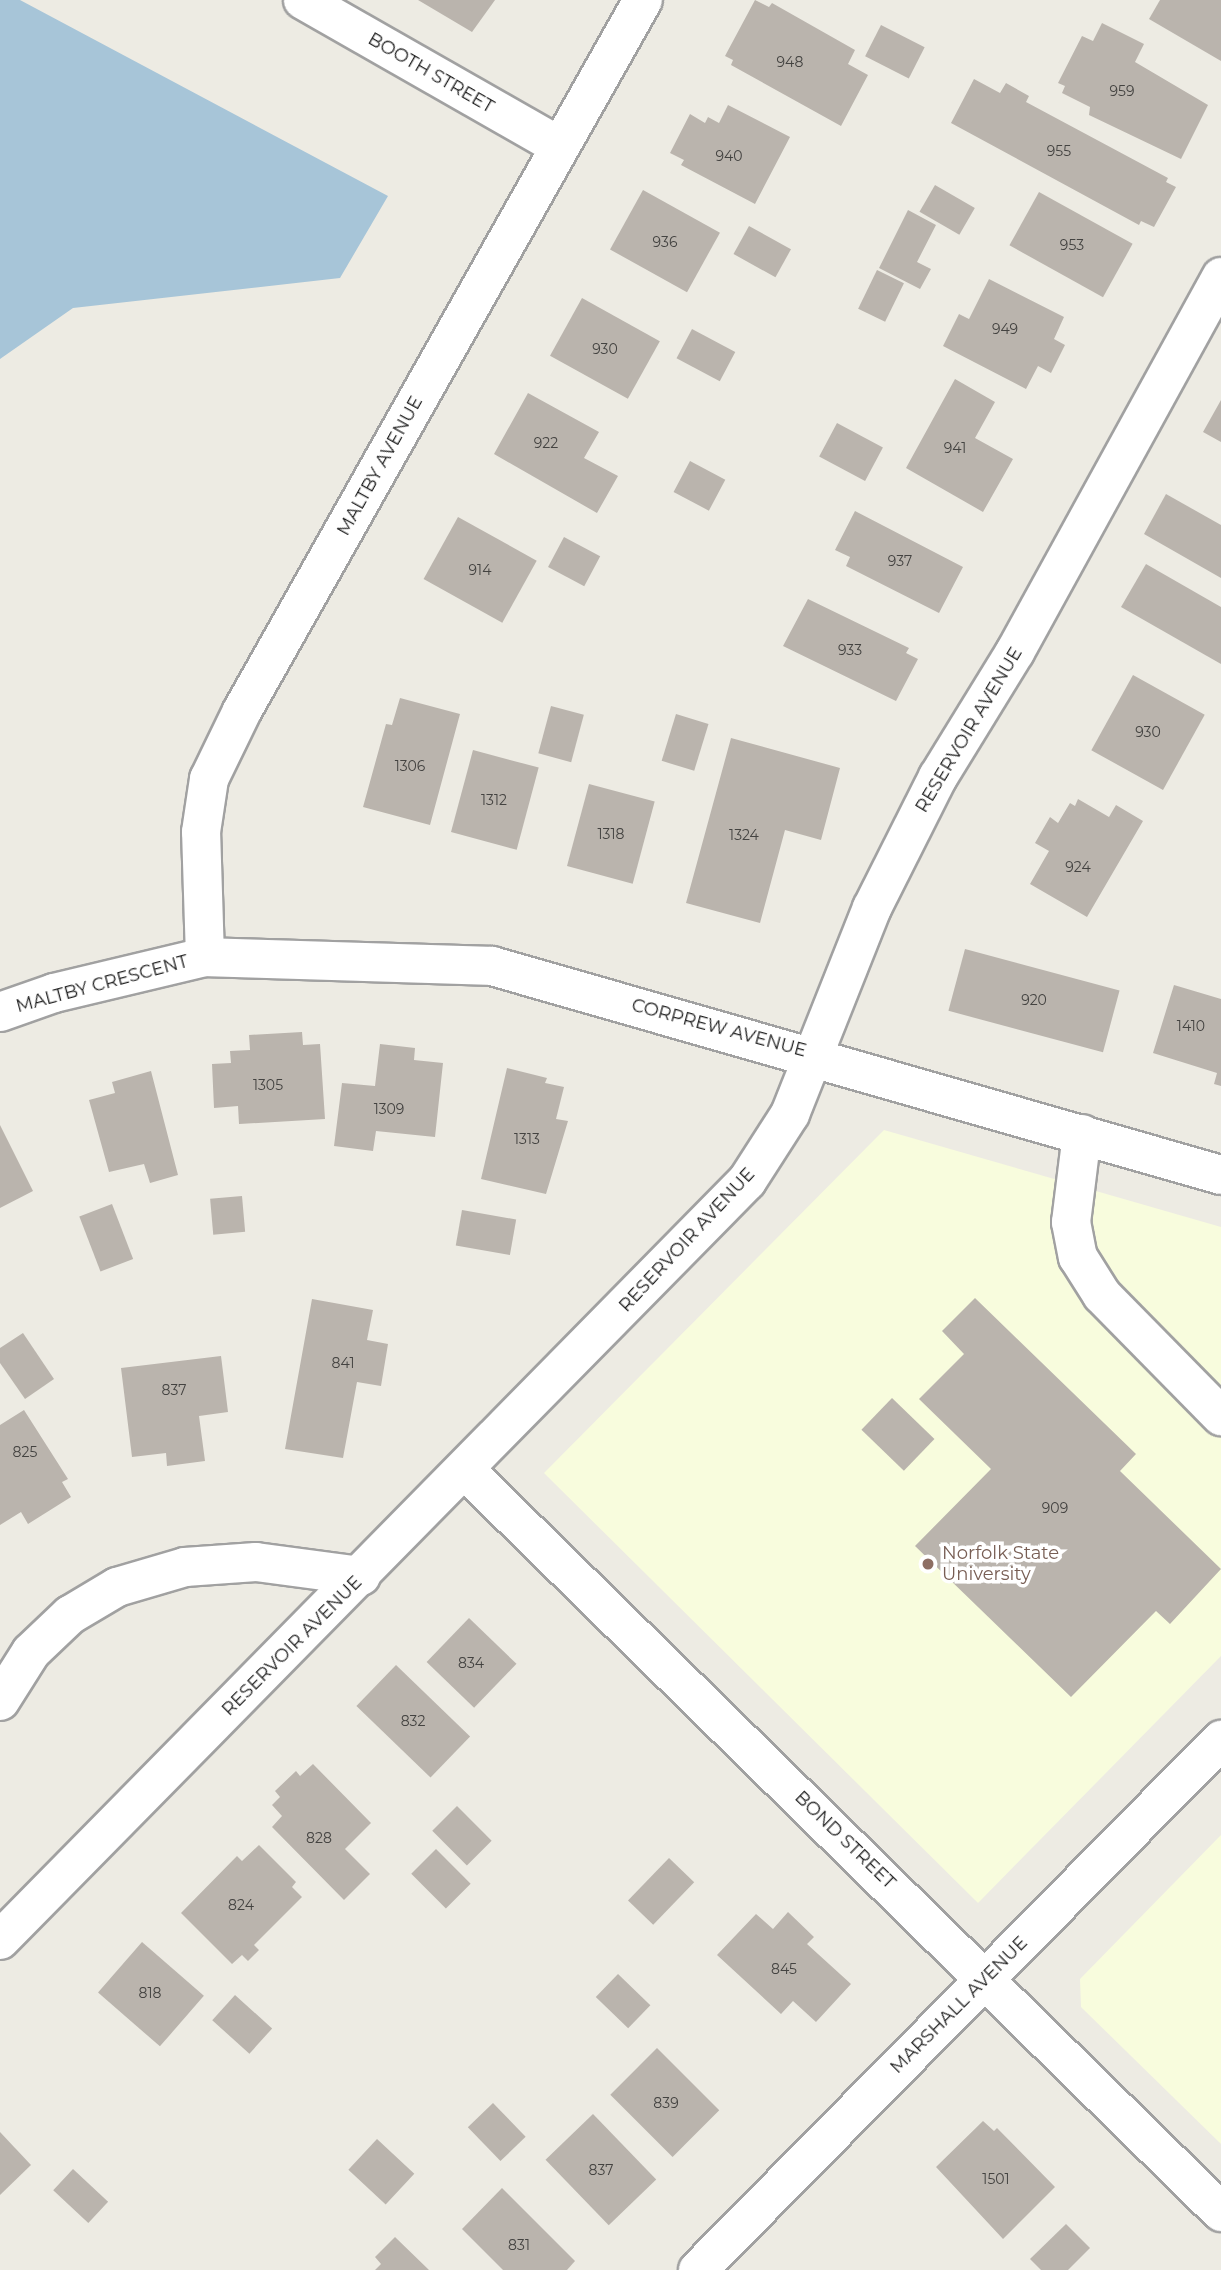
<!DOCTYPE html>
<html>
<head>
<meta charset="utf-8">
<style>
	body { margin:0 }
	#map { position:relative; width:1221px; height:2270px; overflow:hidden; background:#edebe3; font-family:Montserrat,sans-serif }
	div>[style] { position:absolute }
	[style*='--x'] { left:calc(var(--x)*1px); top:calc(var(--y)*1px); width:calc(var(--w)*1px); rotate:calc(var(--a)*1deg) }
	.education>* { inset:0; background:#f8fcdd }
	.water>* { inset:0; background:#a7c5d8 }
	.building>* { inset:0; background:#bab4ad; transform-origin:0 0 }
	.roads { filter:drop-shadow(2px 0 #a1a1a1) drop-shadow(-2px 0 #a1a1a1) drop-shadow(0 2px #a1a1a1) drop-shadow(0 -2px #a1a1a1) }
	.minor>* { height:38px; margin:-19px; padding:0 19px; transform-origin:19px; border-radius:19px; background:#fff }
	.dots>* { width:19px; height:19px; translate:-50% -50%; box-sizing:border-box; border:4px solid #fff; border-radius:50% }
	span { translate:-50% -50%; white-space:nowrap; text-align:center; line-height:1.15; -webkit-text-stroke:7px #fff; paint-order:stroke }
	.number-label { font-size:14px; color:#444341 }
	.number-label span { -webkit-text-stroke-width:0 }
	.street-label { font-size:18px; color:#1d1d1d }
	.education-label { font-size:18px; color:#785e54 }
	.left { translate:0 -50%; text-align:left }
</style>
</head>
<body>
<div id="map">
	<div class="education">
		<div style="clip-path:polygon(884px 1130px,1221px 1227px,1221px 1656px,978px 1903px,544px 1473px)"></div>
		<div style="clip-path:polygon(1221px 1835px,1221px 2144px,1081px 2007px,1080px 1979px)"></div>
	</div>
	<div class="water">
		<div style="clip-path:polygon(0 0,20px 0,388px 196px,340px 278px,73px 308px,0 359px)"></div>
	</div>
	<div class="building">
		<div style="clip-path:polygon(418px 0,495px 0,472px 32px)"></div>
		<div style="clip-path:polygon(755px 0,769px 7px,772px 3px,855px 50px,848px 64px,868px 75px,841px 126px,731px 65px,733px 60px,725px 56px)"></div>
		<div style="clip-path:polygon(1160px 0,1221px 0,1221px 61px,1149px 19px)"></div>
		<div style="clip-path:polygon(1102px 23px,1144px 44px,1135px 62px,1208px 105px,1181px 159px,1089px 115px,1090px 107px,1062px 93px,1065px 86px,1058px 83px,1082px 36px,1093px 41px)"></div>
		<div style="left:881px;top:25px;width:49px;height:35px;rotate:27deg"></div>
		<div style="clip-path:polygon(974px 79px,1000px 93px,1006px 83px,1029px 96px,1026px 102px,1168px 178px,1166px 182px,1176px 187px,1154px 227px,1141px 221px,1139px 225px,951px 123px)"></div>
		<div style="clip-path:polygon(728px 105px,790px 137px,755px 204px,681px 165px,684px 160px,670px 153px,690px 114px,705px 123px,708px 117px,719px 123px)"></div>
		<div style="left:935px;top:185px;width:46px;height:31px;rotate:30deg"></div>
		<div style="left:643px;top:190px;width:88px;height:68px;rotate:29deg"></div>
		<div style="left:1039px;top:192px;width:107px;height:61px;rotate:29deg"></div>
		<div style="clip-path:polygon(908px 210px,936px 225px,917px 262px,931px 269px,920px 289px,879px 268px)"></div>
		<div style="left:749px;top:226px;width:48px;height:32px;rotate:29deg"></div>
		<div style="left:877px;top:270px;width:30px;height:43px;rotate:26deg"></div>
		<div style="clip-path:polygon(989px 279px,1064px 317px,1054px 339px,1065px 345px,1051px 373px,1038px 366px,1026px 389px,943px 346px,959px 314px,969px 319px)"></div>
		<div style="left:582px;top:298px;width:89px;height:66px;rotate:29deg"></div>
		<div style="left:692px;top:329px;width:49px;height:33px;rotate:28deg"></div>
		<div style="clip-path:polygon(955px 379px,995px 402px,975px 438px,1013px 459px,983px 512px,906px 468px)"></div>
		<div style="clip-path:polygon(528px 393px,599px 432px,584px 458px,618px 476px,597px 513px,494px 454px)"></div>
		<div style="clip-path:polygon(1221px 400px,1221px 442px,1203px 432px)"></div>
		<div style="left:837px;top:423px;width:52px;height:38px;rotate:28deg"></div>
		<div style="left:690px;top:461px;width:40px;height:35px;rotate:28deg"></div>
		<div style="clip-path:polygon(1166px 494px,1221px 525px,1221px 578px,1144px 534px)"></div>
		<div style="clip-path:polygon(855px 511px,963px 567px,939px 613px,846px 566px,850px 557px,835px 550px)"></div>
		<div style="left:458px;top:517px;width:90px;height:71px;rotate:29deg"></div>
		<div style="left:564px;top:537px;width:41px;height:34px;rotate:28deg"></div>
		<div style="clip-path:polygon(1146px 564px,1221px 607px,1221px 664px,1121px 607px)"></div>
		<div style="clip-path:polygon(808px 599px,909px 648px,906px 653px,918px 659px,896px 701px,783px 646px)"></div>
		<div style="left:1133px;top:675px;width:82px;height:86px;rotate:29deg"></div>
		<div style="clip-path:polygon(400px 698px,460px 714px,430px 825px,363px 807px,386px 724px,392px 725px)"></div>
		<div style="left:551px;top:706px;width:34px;height:49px;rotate:15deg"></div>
		<div style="left:676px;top:714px;width:34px;height:49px;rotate:17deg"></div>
		<div style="clip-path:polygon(731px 738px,840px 768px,821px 840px,785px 830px,760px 923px,686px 903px)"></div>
		<div style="left:473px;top:750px;width:68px;height:85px;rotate:15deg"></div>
		<div style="left:589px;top:784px;width:68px;height:85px;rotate:15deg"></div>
		<div style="clip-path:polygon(1078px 799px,1109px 817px,1116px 805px,1143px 821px,1087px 917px,1030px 884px,1049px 851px,1035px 843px,1050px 817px,1058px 823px,1070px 803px,1075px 806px)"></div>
		<div style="left:965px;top:949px;width:160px;height:64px;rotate:15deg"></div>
		<div style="clip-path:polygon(1174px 985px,1221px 999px,1221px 1086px,1214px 1084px,1217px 1073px,1153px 1053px)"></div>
		<div style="clip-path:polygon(302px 1032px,303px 1045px,320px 1044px,325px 1119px,239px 1124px,238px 1106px,214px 1108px,212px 1064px,231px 1063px,230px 1051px,250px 1050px,249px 1035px)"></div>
		<div style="clip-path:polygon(380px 1044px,415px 1048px,414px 1060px,443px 1063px,435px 1137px,376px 1131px,373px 1151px,334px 1146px,342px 1083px,375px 1086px)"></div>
		<div style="clip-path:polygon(507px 1068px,547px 1078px,545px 1083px,564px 1087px,556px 1119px,568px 1121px,546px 1194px,481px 1179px)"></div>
		<div style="clip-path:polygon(151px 1071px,178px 1175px,150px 1183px,144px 1164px,109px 1172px,89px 1100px,115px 1093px,112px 1082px)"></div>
		<div style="clip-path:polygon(0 1125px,33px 1191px,0 1208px)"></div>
		<div style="left:242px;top:1196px;width:36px;height:32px;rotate:85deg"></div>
		<div style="left:112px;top:1204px;width:59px;height:35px;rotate:69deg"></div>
		<div style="left:462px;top:1210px;width:55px;height:36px;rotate:10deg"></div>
		<div style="clip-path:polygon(975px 1298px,1136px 1454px,1120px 1471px,1221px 1569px,1170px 1624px,1156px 1611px,1071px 1697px,915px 1546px,991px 1469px,919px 1399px,964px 1354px,942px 1331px)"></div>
		<div style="clip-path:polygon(312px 1299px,373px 1310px,367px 1340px,388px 1344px,381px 1386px,357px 1382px,343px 1458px,285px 1449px)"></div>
		<div style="clip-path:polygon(23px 1333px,54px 1379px,25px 1399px,0 1363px,0 1348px)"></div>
		<div style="clip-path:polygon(221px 1356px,228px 1412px,199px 1416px,205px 1461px,167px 1466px,166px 1453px,132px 1457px,121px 1368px)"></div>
		<div style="left:892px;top:1398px;width:59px;height:44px;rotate:44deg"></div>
		<div style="clip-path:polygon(24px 1410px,68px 1479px,62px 1482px,71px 1497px,28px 1524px,21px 1512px,0 1525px,0 1425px)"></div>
		<div style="left:469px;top:1618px;width:66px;height:61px;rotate:44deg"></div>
		<div style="left:396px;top:1665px;width:103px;height:57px;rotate:44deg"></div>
		<div style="clip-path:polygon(313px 1764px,371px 1823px,345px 1849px,370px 1874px,344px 1900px,272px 1827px,282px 1816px,272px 1805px,280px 1797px,275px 1791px,296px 1771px,300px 1776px)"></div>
		<div style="left:457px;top:1806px;width:49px;height:35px;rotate:45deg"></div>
		<div style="clip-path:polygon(259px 1845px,296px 1882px,292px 1887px,302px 1897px,254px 1945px,259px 1950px,248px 1961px,242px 1955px,232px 1964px,181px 1913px,237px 1856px,242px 1861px)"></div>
		<div style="left:436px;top:1849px;width:49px;height:35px;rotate:45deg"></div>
		<div style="left:669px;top:1858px;width:35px;height:59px;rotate:44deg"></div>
		<div style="clip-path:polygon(788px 1912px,814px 1937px,807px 1944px,851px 1984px,816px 2022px,793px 2001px,781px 2014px,717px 1955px,756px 1914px,773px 1929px)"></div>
		<div style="left:142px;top:1942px;width:82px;height:67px;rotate:41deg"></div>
		<div style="left:618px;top:1974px;width:45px;height:32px;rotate:44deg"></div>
		<div style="left:235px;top:1995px;width:50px;height:34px;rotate:42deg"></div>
		<div style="left:657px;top:2048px;width:88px;height:66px;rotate:45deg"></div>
		<div style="left:493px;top:2103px;width:47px;height:35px;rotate:46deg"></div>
		<div style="left:593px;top:2114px;width:91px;height:66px;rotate:46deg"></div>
		<div style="clip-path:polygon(983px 2121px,994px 2131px,997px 2128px,1055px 2187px,1003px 2239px,936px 2167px)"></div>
		<div style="clip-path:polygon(0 2132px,31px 2165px,0 2195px)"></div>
		<div style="left:377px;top:2139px;width:51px;height:42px;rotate:43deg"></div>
		<div style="left:73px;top:2169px;width:48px;height:29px;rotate:43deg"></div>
		<div style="clip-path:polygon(502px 2188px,575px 2261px,567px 2270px,503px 2270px,462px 2229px)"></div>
		<div style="clip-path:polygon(1066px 2224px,1090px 2248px,1068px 2270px,1041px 2270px,1030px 2259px)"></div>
		<div style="clip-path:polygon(395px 2237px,429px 2270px,375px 2270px,381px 2264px,375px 2257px)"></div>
	</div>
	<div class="roads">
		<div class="minor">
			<div style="--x:303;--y:0;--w:295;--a:29.7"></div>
			<div style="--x:205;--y:957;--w:125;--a:-91.8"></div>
			<div style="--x:201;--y:832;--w:54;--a:-81.4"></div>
			<div style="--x:209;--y:779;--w:76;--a:-64.1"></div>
			<div style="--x:242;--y:711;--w:816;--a:-60.58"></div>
			<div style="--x:0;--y:1012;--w:57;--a:-19.4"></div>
			<div style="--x:54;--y:993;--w:155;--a:-13.4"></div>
			<div style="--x:205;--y:957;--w:287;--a:1.8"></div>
			<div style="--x:492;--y:966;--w:758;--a:16"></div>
			<div style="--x:1082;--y:1134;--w:89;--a:97.1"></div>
			<div style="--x:1071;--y:1222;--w:36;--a:79"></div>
			<div style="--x:1078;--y:1257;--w:45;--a:57.7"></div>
			<div style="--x:1102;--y:1295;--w:170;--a:45.5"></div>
			<div style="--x:466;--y:1471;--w:1058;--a:44.46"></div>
			<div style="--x:0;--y:1701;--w:58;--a:-57.7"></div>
			<div style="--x:31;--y:1652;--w:54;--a:-43.5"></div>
			<div style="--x:70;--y:1615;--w:55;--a:-30.8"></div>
			<div style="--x:117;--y:1587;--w:71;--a:-16.4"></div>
			<div style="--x:185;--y:1567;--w:71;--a:-4"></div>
			<div style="--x:256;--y:1562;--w:106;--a:7.6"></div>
			<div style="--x:0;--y:1940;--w:1065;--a:-45.46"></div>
			<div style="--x:747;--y:1181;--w:80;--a:-57.3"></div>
			<div style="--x:790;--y:1114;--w:222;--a:-68.3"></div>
			<div style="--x:872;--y:908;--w:147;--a:-63.3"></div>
			<div style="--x:938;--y:777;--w:147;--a:-58.4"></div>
			<div style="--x:1015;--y:652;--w:428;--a:-61.2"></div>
			<div style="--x:698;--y:2270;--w:745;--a:-45.38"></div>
		</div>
	</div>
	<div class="dots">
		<div style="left:928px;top:1564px;background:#8d6e63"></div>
	</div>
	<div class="number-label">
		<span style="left:790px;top:62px">948</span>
		<span style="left:1122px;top:91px">959</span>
		<span style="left:1059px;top:151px">955</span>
		<span style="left:729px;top:156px">940</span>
		<span style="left:665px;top:242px">936</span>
		<span style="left:1072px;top:245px">953</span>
		<span style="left:1005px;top:329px">949</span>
		<span style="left:605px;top:349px">930</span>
		<span style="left:546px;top:443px">922</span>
		<span style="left:955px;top:448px">941</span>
		<span style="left:900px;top:561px">937</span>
		<span style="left:480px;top:570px">914</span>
		<span style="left:850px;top:650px">933</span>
		<span style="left:1148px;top:732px">930</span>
		<span style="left:410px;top:766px">1306</span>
		<span style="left:494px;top:800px">1312</span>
		<span style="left:611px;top:834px">1318</span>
		<span style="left:744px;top:835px">1324</span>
		<span style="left:1078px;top:867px">924</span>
		<span style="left:1034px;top:1000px">920</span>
		<span style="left:1191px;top:1026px">1410</span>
		<span style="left:268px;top:1085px">1305</span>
		<span style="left:389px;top:1109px">1309</span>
		<span style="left:527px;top:1139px">1313</span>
		<span style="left:343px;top:1363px">841</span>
		<span style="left:174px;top:1390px">837</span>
		<span style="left:25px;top:1452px">825</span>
		<span style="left:1055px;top:1508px">909</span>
		<span style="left:471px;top:1663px">834</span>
		<span style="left:413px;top:1721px">832</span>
		<span style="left:319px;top:1838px">828</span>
		<span style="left:241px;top:1905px">824</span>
		<span style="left:784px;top:1969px">845</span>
		<span style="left:150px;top:1993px">818</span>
		<span style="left:666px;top:2103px">839</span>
		<span style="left:601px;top:2170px">837</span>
		<span style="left:996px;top:2179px">1501</span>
		<span style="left:519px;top:2245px">831</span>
	</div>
	<div class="street-label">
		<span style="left:431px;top:73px;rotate:30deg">BOOTH STREET</span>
		<span style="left:380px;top:466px;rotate:-61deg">MALTBY AVENUE</span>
		<span style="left:969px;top:730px;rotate:-59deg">RESERVOIR AVENUE</span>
		<span style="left:102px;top:984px;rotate:-15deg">MALTBY CRESCENT</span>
		<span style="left:719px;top:1028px;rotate:15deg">CORPREW AVENUE</span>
		<span style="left:687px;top:1240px;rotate:-47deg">RESERVOIR AVENUE</span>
		<span style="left:292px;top:1646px;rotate:-45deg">RESERVOIR AVENUE</span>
		<span style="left:845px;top:1840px;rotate:44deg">BOND STREET</span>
		<span style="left:959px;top:2005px;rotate:-45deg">MARSHALL AVENUE</span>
	</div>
	<div class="education-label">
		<span class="left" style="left:942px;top:1564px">Norfolk State<br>University</span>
	</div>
</div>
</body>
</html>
